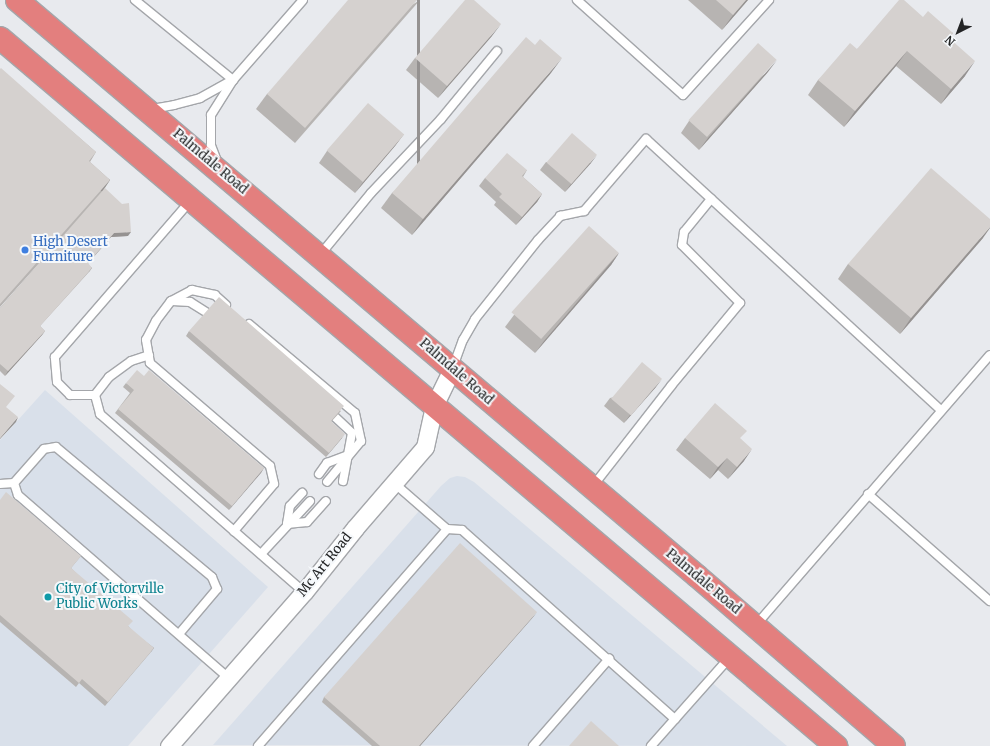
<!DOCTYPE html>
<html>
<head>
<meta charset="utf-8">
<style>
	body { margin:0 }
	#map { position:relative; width:990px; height:746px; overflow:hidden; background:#e8eaee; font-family:Merriweather,serif }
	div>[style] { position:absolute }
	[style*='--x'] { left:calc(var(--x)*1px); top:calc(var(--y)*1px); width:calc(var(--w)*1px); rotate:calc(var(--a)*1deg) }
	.built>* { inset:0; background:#d9e0ea }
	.roads { filter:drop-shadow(1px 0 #a4a6aa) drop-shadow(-1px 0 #a4a6aa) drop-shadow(0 1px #a4a6aa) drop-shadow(0 -1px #a4a6aa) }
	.lane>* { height:8px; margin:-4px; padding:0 4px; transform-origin:4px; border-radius:4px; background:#fff }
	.street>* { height:17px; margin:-8.5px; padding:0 8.5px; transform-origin:8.5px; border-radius:8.5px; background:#fff }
	.highway>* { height:22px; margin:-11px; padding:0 11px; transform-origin:11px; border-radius:11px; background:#e37f7e }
	.wall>* { inset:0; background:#b7b4b2 }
	.shaded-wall>* { inset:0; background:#959291; transform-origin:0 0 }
	.building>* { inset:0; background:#d5d1cf; transform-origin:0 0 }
	.dots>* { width:11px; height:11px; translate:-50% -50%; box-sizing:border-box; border:2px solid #f5f8fb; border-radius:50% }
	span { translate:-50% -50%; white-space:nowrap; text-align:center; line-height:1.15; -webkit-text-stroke:4px #f5f8fb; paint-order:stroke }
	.street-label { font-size:13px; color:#232425 }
	.shop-label { font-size:13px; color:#366cbe }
	.left { translate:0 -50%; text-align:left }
	.culture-label { font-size:13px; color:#0d838f }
	.north { position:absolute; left:938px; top:12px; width:40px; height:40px; -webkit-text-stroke:3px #f5f8fb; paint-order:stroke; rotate:222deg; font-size:11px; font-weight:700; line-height:16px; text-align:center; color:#232425 }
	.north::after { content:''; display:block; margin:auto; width:14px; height:18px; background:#232425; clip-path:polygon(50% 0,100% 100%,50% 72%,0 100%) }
</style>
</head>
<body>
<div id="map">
	<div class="built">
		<div style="clip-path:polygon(45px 390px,268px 587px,128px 746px,0 746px,0 440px)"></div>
		<div style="clip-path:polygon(457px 476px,465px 477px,474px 482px,787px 746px,213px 745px,441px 486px,450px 478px)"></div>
	</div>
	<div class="roads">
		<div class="lane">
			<div style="--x:135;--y:0;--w:127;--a:39.2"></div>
			<div style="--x:577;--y:0;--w:142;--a:41.9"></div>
			<div style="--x:683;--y:95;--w:128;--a:-47.8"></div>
			<div style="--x:152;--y:109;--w:22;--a:-10"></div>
			<div style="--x:174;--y:105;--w:27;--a:-15"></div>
			<div style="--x:200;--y:98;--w:37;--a:-29"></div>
			<div style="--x:217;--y:161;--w:17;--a:-111"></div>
			<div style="--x:211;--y:145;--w:30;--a:-90"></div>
			<div style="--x:211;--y:115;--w:41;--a:-57.8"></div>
			<div style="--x:233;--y:80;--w:106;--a:-48.8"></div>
			<div style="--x:320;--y:255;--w:80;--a:-50.6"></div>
			<div style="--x:371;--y:193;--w:102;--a:-46.6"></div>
			<div style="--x:441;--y:119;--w:88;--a:-50.5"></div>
			<div style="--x:172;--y:301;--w:18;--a:3"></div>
			<div style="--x:190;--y:302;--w:19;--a:32"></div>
			<div style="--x:226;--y:305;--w:15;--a:-138"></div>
			<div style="--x:215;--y:295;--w:24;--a:-168"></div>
			<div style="--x:192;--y:290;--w:24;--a:152"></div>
			<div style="--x:171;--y:301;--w:25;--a:127"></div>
			<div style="--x:156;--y:321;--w:21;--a:118"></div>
			<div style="--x:146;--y:340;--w:23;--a:80"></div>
			<div style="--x:150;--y:363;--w:158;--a:40.6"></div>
			<div style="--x:270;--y:466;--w:18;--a:77"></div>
			<div style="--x:274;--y:484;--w:62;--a:130.4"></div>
			<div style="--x:249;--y:324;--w:138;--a:40"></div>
			<div style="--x:355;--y:413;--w:29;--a:78"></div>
			<div style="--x:361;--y:441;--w:53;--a:129.7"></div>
			<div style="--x:453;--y:367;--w:29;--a:-70"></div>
			<div style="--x:463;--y:340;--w:24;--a:-60"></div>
			<div style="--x:475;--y:319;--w:101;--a:-51.4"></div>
			<div style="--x:538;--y:240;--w:33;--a:-47"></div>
			<div style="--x:560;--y:216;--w:25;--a:-12"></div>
			<div style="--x:584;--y:211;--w:95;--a:-49.3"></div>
			<div style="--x:646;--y:139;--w:401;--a:42.6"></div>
			<div style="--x:95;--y:395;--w:20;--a:75"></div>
			<div style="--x:100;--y:414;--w:271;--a:41.1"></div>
			<div style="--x:95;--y:395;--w:25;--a:180"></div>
			<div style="--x:70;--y:395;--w:18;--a:-135"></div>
			<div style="--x:57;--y:382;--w:25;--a:-95"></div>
			<div style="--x:55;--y:357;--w:206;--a:-49.1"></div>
			<div style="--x:95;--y:395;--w:23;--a:-52"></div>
			<div style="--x:109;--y:377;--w:27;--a:-36"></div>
			<div style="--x:131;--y:361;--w:19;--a:-18"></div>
			<div style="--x:335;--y:417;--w:23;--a:43"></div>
			<div style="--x:352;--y:433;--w:49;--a:100.6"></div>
			<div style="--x:319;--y:474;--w:14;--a:-54"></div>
			<div style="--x:327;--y:463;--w:22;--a:-21"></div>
			<div style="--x:394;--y:483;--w:70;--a:41"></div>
			<div style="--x:447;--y:529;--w:15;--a:4"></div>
			<div style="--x:462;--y:530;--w:285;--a:41.6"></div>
			<div style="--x:0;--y:484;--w:14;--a:-4"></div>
			<div style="--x:593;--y:486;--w:127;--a:-52"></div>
			<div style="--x:671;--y:386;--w:108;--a:-50.3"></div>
			<div style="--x:740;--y:303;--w:82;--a:-135"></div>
			<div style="--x:682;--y:245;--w:13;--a:-81"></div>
			<div style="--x:684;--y:232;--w:43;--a:-50.7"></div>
			<div style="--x:868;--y:494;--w:162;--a:41.3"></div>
			<div style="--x:287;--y:524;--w:20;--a:-6"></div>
			<div style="--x:307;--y:522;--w:28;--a:-48"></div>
			<div style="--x:287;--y:524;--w:18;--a:-81"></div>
			<div style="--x:290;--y:506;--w:18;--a:-47"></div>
			<div style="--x:261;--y:554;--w:72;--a:-47.2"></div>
			<div style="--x:756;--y:625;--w:357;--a:-49.1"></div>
			<div style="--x:179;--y:634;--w:59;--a:-49.8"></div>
			<div style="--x:217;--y:589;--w:13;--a:-113"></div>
			<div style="--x:212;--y:577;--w:203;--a:-140.2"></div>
			<div style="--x:56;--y:447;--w:12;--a:171"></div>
			<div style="--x:44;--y:449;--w:45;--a:131.4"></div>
			<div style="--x:14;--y:483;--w:13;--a:72"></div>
			<div style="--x:18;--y:495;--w:281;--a:41"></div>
			<div style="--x:258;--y:746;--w:288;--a:-48.9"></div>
			<div style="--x:533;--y:746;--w:116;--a:-48.9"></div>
			<div style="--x:651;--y:746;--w:119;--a:-48.4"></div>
		</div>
		<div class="street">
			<div style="--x:169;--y:746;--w:205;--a:-48.8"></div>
			<div style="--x:304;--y:592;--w:82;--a:-51.4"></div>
			<div style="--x:355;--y:528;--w:107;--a:-49.2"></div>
			<div style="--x:425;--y:447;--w:42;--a:-77.6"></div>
			<div style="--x:434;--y:406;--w:41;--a:-64.1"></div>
		</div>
		<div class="highway">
			<div style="--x:17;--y:0;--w:891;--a:40.27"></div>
			<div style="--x:697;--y:576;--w:260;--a:40.8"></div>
			<div style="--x:0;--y:38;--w:1096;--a:40.26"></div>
		</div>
	</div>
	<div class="wall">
		<div style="clip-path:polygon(420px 0,295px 143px,256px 109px,267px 94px)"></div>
		<div style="clip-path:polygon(688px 0,748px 0,722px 30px)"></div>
		<div style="clip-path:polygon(923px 17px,953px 33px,949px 39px,965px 76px,941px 104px,896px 66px,844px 127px,808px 95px,818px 80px,857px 49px)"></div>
		<div style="clip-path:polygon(492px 36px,438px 98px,406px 70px,415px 58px)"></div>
		<div style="clip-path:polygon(0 69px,96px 152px,90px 162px,110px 180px,103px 191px,128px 236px,111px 237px,88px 263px,89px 272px,40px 326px,45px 331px,42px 335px,5px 376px,0 371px,0 308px,84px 213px,0 307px)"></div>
		<div style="clip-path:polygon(768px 72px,699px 150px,681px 133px,689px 121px)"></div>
		<div style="clip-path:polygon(551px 73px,412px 235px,381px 208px,392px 193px)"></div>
		<div style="clip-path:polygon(404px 134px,395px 146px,355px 193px,319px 163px,327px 151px)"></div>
		<div style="clip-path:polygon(546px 162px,591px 163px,565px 192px,540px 170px)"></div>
		<div style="clip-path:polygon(527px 170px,523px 177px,542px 194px,537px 202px,516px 225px,494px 205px,496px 202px,479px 186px,485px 178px)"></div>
		<div style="clip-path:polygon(983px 238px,900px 334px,838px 279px,848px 264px)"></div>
		<div style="clip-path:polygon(619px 253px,611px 265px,535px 353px,505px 327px,514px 315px)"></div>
		<div style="clip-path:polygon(189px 331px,341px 411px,331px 422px,342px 438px,326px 457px,186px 336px)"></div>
		<div style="clip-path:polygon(126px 383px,264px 468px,229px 510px,115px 413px,130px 393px,123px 387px)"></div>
		<div style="clip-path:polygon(656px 387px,624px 423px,604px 406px,610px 398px)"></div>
		<div style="clip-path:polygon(685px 438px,741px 439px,744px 461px,728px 479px,718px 470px,710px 479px,676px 450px)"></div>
		<div style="clip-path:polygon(0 500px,81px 556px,71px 568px,129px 627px,151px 652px,105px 706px,79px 683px,76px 687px,0 622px)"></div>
		<div style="clip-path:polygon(534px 616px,420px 746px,372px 746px,322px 702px,324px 697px)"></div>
	</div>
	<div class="shaded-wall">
		<div style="left:417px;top:0;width:3px;height:170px"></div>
		<div style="clip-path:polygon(746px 0,748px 0,722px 30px,733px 15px)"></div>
		<div style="clip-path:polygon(501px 24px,492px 36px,438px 98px,447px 86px)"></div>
		<div style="clip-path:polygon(907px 51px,896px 66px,844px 127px,855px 111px)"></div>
		<div style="clip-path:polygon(562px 58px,551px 73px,412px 235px,423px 219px)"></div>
		<div style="clip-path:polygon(777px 60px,768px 72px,699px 150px,708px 138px)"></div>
		<div style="clip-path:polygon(975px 61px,965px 76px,941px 104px,951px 89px)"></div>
		<div style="clip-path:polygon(404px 134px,395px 146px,355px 193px,364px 181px)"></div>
		<div style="clip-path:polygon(597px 155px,591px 163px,565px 192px,571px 184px)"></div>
		<div style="left:110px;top:180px;width:14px;height:166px;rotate:124deg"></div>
		<div style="clip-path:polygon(542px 194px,537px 202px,516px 225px,522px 217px)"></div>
		<div style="clip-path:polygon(990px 227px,990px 228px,983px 238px,900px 334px,911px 318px)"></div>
		<div style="clip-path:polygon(131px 232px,128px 236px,111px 237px,85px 267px,88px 263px,114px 233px)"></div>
		<div style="clip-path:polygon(619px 253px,611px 265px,535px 353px,544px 341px)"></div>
		<div style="left:92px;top:268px;width:5px;height:78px;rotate:127deg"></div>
		<div style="clip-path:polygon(45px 331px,42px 335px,5px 376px,8px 371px)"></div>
		<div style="clip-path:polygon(662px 379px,656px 387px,624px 423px,630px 415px)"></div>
		<div style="clip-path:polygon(18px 417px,16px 422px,0 439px,0 438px)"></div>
		<div style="clip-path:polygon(345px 434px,342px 438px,326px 457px,329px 453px)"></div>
		<div style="clip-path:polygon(752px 449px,744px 461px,728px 479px,737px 467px)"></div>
		<div style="clip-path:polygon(727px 458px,718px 470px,710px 479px,718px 467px)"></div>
		<div style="clip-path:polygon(264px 468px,261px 473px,229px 510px,232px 506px)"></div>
		<div style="clip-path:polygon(537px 612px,534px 616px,420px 746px,419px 746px)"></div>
		<div style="left:154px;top:648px;width:5px;height:71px;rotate:127deg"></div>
	</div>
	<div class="building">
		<div style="clip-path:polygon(348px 0,417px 0,305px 128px,267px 94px)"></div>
		<div style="clip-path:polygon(465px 0,474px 0,501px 24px,447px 86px,415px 58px)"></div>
		<div style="clip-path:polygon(716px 0,746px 0,733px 15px)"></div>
		<div style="clip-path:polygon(899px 0,904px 0,923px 17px,928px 11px,953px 33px,949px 38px,975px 61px,951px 89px,907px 51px,855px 111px,818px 80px,850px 43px,857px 49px)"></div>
		<div style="clip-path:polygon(526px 37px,535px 45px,540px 39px,562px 58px,423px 219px,392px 193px)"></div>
		<div style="left:758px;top:43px;width:25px;height:104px;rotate:42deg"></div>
		<div style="clip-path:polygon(1px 68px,96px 152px,89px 161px,110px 180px,0 304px,0 69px)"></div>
		<div style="left:368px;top:103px;width:48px;height:63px;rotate:41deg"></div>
		<div style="left:572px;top:133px;width:33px;height:39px;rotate:41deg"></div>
		<div style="clip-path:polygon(507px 153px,527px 170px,522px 176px,542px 194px,522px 217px,499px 197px,502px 194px,485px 178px)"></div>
		<div style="clip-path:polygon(931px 168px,990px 219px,990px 227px,911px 318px,848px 264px)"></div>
		<div style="clip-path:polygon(105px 188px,122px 204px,129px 203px,131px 232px,114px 233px,88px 263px,92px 268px,40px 326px,45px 331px,8px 371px,0 364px,0 308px)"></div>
		<div style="left:589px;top:226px;width:40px;height:116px;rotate:42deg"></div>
		<div style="clip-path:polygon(219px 297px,344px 406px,331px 421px,345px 434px,329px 453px,189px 331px)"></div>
		<div style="left:642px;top:362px;width:26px;height:48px;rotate:40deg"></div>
		<div style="clip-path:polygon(137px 370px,144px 376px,149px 370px,264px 468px,232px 506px,118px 409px,134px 390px,126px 383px)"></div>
		<div style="clip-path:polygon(0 384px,15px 396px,6px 407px,18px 417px,0 438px)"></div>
		<div style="clip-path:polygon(715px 403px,747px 431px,740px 438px,752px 449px,737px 467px,727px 458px,718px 467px,685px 438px)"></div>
		<div style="clip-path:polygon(6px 492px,81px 556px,71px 568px,133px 621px,128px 626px,154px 648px,108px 702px,82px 679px,79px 683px,0 615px,0 500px)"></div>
		<div style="clip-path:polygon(460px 543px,537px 612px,419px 746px,380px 746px,324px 697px)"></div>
		<div style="clip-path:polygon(591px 721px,619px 746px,569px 746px)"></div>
	</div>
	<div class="dots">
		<div style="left:25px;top:250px;background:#3f7fe0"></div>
		<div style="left:48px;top:597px;background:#0f9aa8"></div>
	</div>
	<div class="street-label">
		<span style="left:210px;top:162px;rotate:40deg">Palmdale Road</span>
		<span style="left:456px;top:372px;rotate:41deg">Palmdale Road</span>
		<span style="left:325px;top:565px;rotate:-51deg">Mc Art Road</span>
		<span style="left:703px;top:582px;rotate:40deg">Palmdale Road</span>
	</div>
	<div class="shop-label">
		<span class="left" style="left:33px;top:250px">High Desert<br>Furniture</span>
	</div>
	<div class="culture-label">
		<span class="left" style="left:56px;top:597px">City of Victorville<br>Public Works</span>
	</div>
	<div class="north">N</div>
</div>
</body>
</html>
